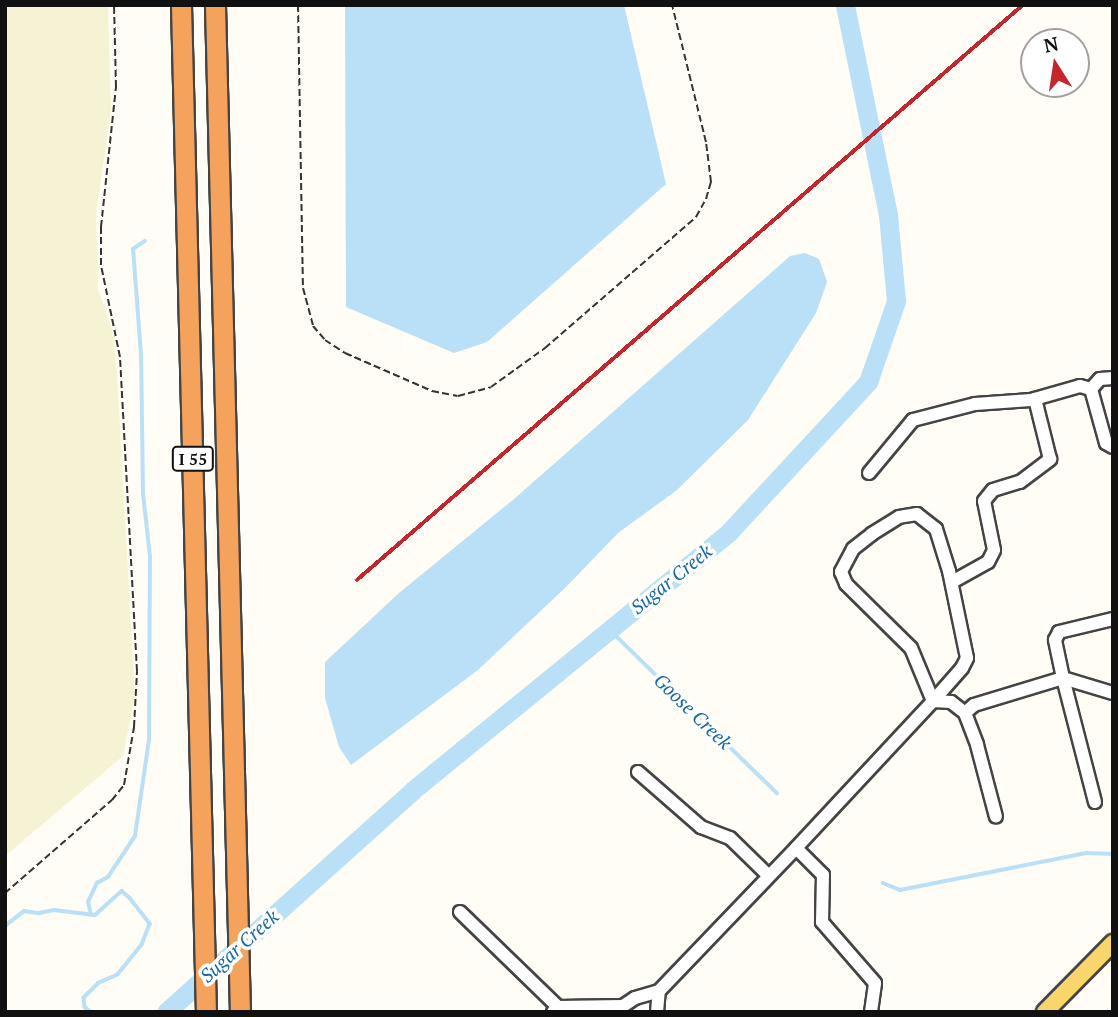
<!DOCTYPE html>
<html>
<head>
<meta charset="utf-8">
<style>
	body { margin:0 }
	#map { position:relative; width:1118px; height:1017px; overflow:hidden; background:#fffdf5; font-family:"PT Serif",serif }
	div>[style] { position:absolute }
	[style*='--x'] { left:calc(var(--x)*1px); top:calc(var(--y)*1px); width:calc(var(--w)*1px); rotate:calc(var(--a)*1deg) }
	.farmland>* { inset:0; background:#f6f3d4 }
	.water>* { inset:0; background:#b9e0f7 }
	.stream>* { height:3.5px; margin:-1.75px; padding:0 1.75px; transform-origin:1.75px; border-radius:1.75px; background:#b9e0f7 }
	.river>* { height:19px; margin:-9.5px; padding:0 9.5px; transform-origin:9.5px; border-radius:9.5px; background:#b9e0f7 }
	.path>* { height:2px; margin-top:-1px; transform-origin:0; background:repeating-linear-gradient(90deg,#333 0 7px,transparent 0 10.5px) }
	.roads { filter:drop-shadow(2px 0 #444) drop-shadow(-2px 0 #444) drop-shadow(0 2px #444) drop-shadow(0 -2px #444) }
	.minor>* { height:12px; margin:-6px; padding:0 6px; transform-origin:6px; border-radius:6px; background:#fff }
	.major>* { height:16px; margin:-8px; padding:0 8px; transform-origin:8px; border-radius:8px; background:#f9d66b }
	.highway>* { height:19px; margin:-9.5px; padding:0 9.5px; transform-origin:9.5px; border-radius:9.5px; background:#f5a25d }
	.rail>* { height:3.5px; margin:-1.75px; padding:0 1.75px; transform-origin:1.75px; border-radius:1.75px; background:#c4262e }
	span { translate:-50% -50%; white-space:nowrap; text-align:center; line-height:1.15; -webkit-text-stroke:7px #fff; paint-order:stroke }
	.shield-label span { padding:2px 5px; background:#fff; border:2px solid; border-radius:5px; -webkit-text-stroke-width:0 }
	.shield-label { font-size:16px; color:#111; font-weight:700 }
	.water-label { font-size:19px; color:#1768a6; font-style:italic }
	.frame { position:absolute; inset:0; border:7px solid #111; pointer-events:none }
	.north { position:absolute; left:1020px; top:28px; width:70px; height:70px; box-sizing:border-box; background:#fff; border:2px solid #a0a0a0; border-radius:50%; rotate:348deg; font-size:19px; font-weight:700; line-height:28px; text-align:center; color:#111 }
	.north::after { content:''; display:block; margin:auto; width:24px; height:32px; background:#c4262e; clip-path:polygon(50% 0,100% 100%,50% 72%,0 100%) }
</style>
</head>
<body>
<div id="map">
	<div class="farmland">
		<div style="clip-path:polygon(5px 5px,108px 5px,111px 111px,96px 213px,98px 289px,112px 329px,117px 372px,135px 697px,123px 756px,5px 856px)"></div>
	</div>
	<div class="water">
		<div style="clip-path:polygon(345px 5px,624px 5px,666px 184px,487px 342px,454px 353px,346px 307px)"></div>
		<div style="clip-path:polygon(805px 253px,819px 259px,827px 282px,816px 313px,748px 420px,677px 490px,618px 533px,566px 587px,478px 670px,351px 765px,339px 747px,325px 698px,325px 662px,399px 593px,514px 499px,790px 256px)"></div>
	</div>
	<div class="stream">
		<div style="--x:609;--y:629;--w:235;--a:44.3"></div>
		<div style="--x:883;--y:883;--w:18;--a:22"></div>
		<div style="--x:900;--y:890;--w:191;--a:-11.2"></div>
		<div style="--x:1087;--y:853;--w:26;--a:2"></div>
		<div style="--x:91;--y:915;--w:13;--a:-103"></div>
		<div style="--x:88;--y:902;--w:21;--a:-65"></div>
		<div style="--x:97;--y:883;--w:13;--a:-29"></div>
		<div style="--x:108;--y:877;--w:49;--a:-56.6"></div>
		<div style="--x:135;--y:836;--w:97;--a:-81.7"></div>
		<div style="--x:149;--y:740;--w:183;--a:-89.7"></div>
		<div style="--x:150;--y:557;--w:63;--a:-96.3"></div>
		<div style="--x:143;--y:494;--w:139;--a:-90.8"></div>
		<div style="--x:141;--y:355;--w:106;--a:-94.3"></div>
		<div style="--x:133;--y:249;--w:14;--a:-34"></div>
		<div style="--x:5;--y:926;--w:24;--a:-38"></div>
		<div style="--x:24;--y:911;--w:15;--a:8"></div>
		<div style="--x:39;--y:913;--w:15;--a:-11"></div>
		<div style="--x:54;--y:910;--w:41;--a:7"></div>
		<div style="--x:95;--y:915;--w:36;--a:-42"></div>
		<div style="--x:122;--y:891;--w:11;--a:41"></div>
		<div style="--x:130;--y:898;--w:33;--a:52"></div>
		<div style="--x:150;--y:924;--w:22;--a:111"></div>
		<div style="--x:142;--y:945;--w:38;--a:129"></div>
		<div style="--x:118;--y:975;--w:21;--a:157"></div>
		<div style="--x:99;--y:983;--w:21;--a:135"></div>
		<div style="--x:84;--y:998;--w:9;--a:84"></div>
		<div style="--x:85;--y:1007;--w:8;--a:40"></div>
	</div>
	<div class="river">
		<div style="--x:166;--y:1012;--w:332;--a:-41.9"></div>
		<div style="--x:413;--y:790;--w:408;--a:-39.2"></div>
		<div style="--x:729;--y:532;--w:205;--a:-47.2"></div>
		<div style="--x:868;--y:382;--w:86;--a:-70.9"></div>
		<div style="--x:896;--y:301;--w:86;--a:-95.3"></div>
		<div style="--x:888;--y:215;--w:214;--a:-101.6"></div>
	</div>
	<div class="path">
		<div style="--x:298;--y:5;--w:283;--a:89"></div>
		<div style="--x:303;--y:288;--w:39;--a:75"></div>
		<div style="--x:313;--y:326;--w:18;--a:49"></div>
		<div style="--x:325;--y:340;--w:24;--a:33"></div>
		<div style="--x:345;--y:353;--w:95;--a:23.6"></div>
		<div style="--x:432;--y:391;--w:26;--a:11"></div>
		<div style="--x:458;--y:396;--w:34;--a:-15"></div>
		<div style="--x:491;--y:387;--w:67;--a:-35.8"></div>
		<div style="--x:545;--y:348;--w:200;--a:-40.9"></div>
		<div style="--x:696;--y:217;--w:21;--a:-61"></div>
		<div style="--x:706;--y:199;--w:18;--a:-74"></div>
		<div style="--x:711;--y:182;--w:40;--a:-97.1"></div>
		<div style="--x:706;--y:142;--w:141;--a:-103.9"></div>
		<div style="--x:5;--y:893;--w:142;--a:-41"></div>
		<div style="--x:112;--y:800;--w:19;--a:-51"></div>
		<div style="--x:124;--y:785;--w:59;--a:-80.2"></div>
		<div style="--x:134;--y:727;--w:56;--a:-86.9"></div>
		<div style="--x:137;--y:671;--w:314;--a:-93.1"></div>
		<div style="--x:120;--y:357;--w:94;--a:-101.7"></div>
		<div style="--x:101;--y:265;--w:38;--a:-90"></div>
		<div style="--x:101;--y:227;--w:141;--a:-83.9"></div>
		<div style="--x:116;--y:87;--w:82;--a:-91.4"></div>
	</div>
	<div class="roads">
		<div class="minor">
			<div style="--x:1091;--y:389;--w:13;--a:-48"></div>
			<div style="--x:1100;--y:379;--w:13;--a:-4"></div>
			<div style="--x:869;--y:473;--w:69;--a:-50.3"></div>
			<div style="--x:913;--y:420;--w:64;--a:-14.5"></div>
			<div style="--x:975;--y:404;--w:56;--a:-4.1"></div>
			<div style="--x:1031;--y:400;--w:51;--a:-15.9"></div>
			<div style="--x:1080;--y:386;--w:11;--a:15"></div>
			<div style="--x:1091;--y:389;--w:56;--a:74.5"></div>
			<div style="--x:1106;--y:443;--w:8;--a:30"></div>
			<div style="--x:952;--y:582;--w:41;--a:-29.1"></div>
			<div style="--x:988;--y:562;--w:13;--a:-63"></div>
			<div style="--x:994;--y:550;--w:50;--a:-101.5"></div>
			<div style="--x:984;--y:501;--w:14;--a:-51"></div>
			<div style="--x:993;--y:490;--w:28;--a:-17"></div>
			<div style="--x:1020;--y:482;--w:38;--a:-37"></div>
			<div style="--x:1050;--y:459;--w:62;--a:-104"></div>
			<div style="--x:933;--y:701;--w:18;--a:3"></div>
			<div style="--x:951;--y:702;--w:18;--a:38"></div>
			<div style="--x:965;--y:713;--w:34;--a:69"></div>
			<div style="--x:977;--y:745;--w:74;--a:75.2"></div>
			<div style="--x:965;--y:713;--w:12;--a:-42"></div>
			<div style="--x:974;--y:705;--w:93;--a:-16.9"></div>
			<div style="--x:1063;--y:678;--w:39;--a:-102"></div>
			<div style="--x:1055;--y:640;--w:9;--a:-63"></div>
			<div style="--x:1059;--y:632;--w:56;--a:-13.5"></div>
			<div style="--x:638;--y:772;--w:84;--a:41.1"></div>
			<div style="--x:701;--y:827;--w:31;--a:21"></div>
			<div style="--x:730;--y:838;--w:54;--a:44.3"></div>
			<div style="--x:1095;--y:802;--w:128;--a:-104.5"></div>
			<div style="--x:1063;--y:678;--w:52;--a:16.7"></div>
			<div style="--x:460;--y:912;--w:136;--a:44.1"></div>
			<div style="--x:553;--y:1012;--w:7;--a:-45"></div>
			<div style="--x:558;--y:1007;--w:65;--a:-0.9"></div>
			<div style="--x:623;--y:1006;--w:14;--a:-34"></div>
			<div style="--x:635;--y:998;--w:25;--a:-16"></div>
			<div style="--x:659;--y:991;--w:198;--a:-46.2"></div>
			<div style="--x:657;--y:1012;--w:21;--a:-85"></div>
			<div style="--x:871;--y:1012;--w:29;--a:-82"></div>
			<div style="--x:875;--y:983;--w:81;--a:-131"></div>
			<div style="--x:822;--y:922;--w:47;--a:-88.8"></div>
			<div style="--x:823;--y:875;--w:38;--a:-135"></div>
			<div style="--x:796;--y:848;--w:201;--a:-47"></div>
			<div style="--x:933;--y:701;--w:44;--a:-48.7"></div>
			<div style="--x:962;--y:668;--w:11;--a:-63"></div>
			<div style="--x:967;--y:658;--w:89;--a:-101.7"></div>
			<div style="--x:949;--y:571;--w:44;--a:-107.2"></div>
			<div style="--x:936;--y:529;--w:24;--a:-142"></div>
			<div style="--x:917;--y:514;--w:18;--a:171"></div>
			<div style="--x:899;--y:517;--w:32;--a:148"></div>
			<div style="--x:872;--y:534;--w:24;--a:142"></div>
			<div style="--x:853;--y:549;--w:26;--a:118"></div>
			<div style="--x:841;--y:572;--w:13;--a:67"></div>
			<div style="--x:846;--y:584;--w:91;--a:44.6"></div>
			<div style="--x:911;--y:648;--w:57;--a:67.5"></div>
		</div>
		<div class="major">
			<div style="--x:1045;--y:1012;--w:97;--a:-45.4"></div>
		</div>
		<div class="highway">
			<div style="--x:181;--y:5;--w:1007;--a:88.58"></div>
			<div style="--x:215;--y:5;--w:1007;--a:88.58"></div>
		</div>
	</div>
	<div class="rail">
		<div style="--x:357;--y:580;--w:880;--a:-40.81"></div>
	</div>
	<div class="shield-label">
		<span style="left:193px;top:459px">I 55</span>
	</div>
	<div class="water-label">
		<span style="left:671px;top:579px;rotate:-39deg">Sugar Creek</span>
		<span style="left:693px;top:711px;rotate:44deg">Goose Creek</span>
		<span style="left:239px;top:946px;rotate:-42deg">Sugar Creek</span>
	</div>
	<div class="frame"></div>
	<div class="north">N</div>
</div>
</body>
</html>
